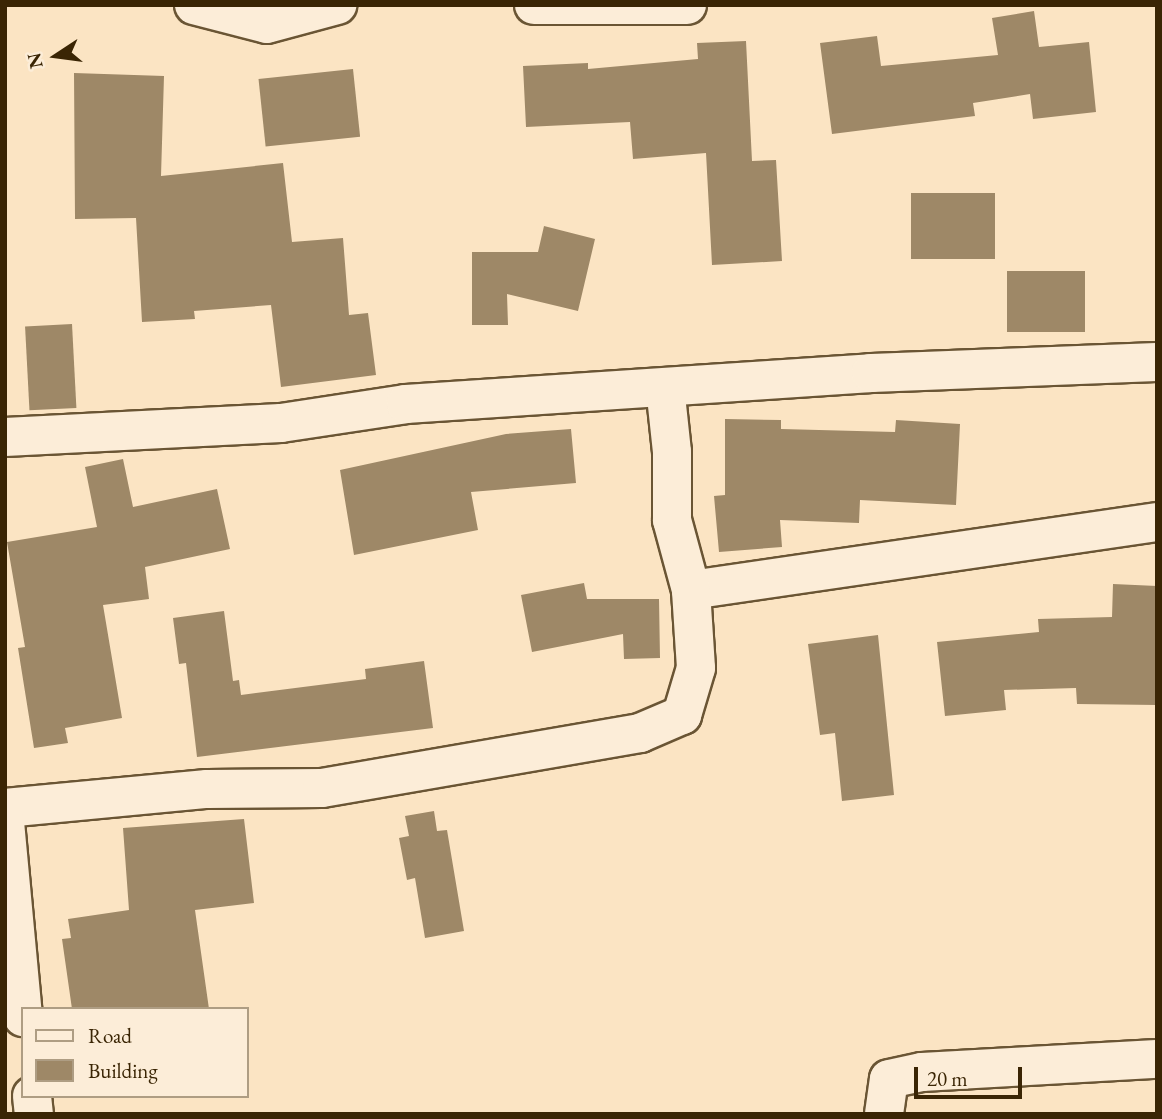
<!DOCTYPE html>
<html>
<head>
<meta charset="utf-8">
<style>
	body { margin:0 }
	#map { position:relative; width:1162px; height:1119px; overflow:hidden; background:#fbe4c3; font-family:"EB Garamond",serif }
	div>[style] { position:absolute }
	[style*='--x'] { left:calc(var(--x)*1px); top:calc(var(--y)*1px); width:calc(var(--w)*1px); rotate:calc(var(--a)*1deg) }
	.building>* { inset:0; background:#9e8867; transform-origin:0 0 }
	.roads { filter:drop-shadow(2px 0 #6a5534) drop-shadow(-2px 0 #6a5534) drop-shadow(0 2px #6a5534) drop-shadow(0 -2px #6a5534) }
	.minor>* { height:38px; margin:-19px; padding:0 19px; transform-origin:19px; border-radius:19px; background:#fcedd8 }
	span { translate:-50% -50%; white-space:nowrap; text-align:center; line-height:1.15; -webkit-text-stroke:6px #fcedd8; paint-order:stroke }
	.frame { position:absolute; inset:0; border:7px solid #3a2504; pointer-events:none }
	.legend { position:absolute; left:21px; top:1007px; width:228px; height:91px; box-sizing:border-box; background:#fcedd8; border:2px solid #ae9d83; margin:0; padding:9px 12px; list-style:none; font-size:21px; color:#3a2504 }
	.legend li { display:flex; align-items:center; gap:14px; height:35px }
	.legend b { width:35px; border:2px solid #ae9d83 }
	.north { position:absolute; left:21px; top:21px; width:70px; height:70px; -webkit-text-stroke:5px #fcedd8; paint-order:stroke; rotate:257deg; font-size:19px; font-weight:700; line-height:28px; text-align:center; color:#3a2504 }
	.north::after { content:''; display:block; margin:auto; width:24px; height:32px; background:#3a2504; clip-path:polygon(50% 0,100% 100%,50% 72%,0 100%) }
	.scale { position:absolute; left:914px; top:1067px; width:108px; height:32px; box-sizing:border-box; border:4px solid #3a2504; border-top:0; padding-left:9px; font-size:21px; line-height:24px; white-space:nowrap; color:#3a2504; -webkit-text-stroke:5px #fcedd8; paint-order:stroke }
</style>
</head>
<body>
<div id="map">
	<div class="building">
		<div style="clip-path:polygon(1034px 11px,1039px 47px,1089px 42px,1096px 112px,1033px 119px,1030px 94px,973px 103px,975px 116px,832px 134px,820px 43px,877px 36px,881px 66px,998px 55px,992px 18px)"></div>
		<div style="clip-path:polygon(746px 41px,752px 161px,776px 160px,782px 261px,712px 265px,706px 153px,633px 159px,630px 122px,526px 127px,523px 66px,588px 63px,588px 69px,698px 59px,697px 43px)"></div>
		<div style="left:353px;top:69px;width:68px;height:95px;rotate:84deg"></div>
		<div style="clip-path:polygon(74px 73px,164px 76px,161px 176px,283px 163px,292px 242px,343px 238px,349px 315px,368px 313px,376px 375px,281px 387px,271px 305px,194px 311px,195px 319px,142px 322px,136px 218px,75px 219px)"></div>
		<div style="left:911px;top:193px;width:84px;height:66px"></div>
		<div style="clip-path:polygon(544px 226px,595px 239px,578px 311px,507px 294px,508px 325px,472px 325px,472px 252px,538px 252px)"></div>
		<div style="left:1007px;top:271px;width:78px;height:61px"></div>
		<div style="left:72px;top:324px;width:84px;height:47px;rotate:87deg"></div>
		<div style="clip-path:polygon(725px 419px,781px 420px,781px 429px,895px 432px,896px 420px,960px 424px,956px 505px,860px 500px,859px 523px,780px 520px,782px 547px,719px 552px,714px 496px,725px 495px)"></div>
		<div style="clip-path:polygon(571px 429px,576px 483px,471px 492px,478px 530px,354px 555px,340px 470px,506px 434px)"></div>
		<div style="clip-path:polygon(123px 459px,133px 507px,217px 489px,230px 549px,145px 567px,149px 599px,103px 605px,122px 718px,65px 728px,68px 743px,34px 748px,18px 648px,25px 647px,7px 542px,97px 527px,85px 467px)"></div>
		<div style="clip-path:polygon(584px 583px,587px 599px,659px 599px,660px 658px,624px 659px,623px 634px,532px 652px,521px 595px)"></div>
		<div style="clip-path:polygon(1113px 584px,1157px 586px,1157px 705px,1077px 704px,1076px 688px,1004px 690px,1006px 710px,945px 716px,937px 642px,1039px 632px,1038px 619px,1112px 617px)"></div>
		<div style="clip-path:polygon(224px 611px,233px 681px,239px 680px,241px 695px,366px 679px,365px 669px,424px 661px,433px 728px,197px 757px,186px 663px,179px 664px,173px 618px)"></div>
		<div style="clip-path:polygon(878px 635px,894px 795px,842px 801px,835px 733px,820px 735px,808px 644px)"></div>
		<div style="clip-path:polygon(434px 811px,437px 831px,447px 830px,464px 931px,425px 938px,415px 878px,407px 880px,399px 838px,409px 836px,405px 816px)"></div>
		<div style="clip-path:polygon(244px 819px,254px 903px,195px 910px,209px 1009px,72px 1009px,62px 939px,71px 938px,68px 919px,129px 910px,123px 828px)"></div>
	</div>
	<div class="roads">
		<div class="minor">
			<div style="--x:194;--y:5;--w:75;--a:14.6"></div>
			<div style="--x:267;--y:24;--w:73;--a:-15.2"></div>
			<div style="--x:534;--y:5;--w:153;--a:0"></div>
			<div style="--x:5;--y:437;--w:276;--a:-2.9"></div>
			<div style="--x:281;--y:423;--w:126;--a:-8.6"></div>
			<div style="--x:406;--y:404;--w:466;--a:-3.8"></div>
			<div style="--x:871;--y:373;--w:286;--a:-2.2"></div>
			<div style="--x:691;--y:590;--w:471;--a:-8.3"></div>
			<div style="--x:5;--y:808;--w:203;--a:-5.4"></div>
			<div style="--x:207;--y:789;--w:115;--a:-0.5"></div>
			<div style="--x:322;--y:788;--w:323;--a:-9.8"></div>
			<div style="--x:640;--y:733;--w:46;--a:-23.2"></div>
			<div style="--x:682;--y:715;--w:49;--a:-73.4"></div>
			<div style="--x:696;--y:668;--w:78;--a:-93.7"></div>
			<div style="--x:691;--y:590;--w:73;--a:-105.2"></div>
			<div style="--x:672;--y:520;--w:68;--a:-90"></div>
			<div style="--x:672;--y:452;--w:65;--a:-96.1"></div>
			<div style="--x:5;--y:822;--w:196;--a:84.7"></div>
			<div style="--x:32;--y:1096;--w:18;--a:84"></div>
			<div style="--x:884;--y:1114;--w:35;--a:-82"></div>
			<div style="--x:889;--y:1079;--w:34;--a:-12"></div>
			<div style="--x:922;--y:1072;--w:235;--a:-3.2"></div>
		</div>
	</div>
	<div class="frame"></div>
	<ul class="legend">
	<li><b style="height:9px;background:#fcedd8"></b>Road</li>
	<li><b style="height:19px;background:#9e8867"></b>Building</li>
	</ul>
	<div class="north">N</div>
	<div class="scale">20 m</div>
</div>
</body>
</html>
